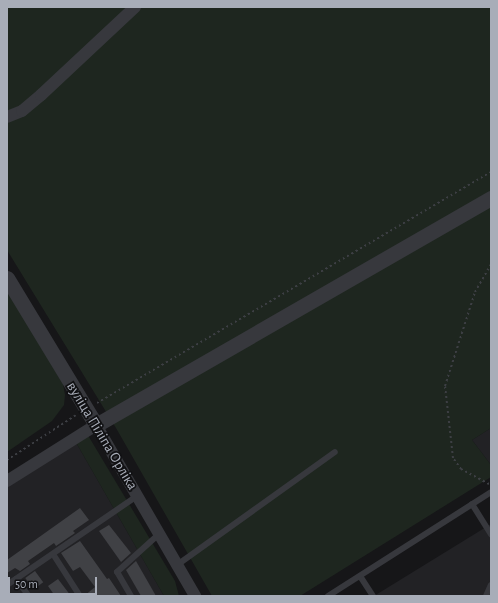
<!DOCTYPE html>
<html>
<head>
<meta charset="utf-8">
<style>
	body { margin:0 }
	#map { position:relative; width:498px; height:603px; overflow:hidden; background:#161618; font-family:"Alegreya Sans",sans-serif }
	div>[style] { position:absolute }
	[style*='--x'] { left:calc(var(--x)*1px); top:calc(var(--y)*1px); width:calc(var(--w)*1px); rotate:calc(var(--a)*1deg) }
	.built>* { inset:0; background:#222225 }
	.green>* { inset:0; background:#1e261f }
	.building>* { inset:0; background:#404145; transform-origin:0 0 }
	.path>* { height:2px; margin-top:-1px; transform-origin:0; background:repeating-linear-gradient(90deg,#3d3f44 0 2px,transparent 0 5px) }
	.service>* { height:6px; margin:-3px; padding:0 3px; transform-origin:3px; border-radius:3px; background:#37383d }
	.minor>* { height:12px; margin:-6px; padding:0 6px; transform-origin:6px; border-radius:6px; background:#37383d }
	.tertiary>* { height:15px; margin:-7.5px; padding:0 7.5px; transform-origin:7.5px; border-radius:7.5px; background:#37383d }
	span { translate:-50% -50%; white-space:nowrap; text-align:center; line-height:1.15; -webkit-text-stroke:3.5px #111113; paint-order:stroke }
	.street-label { font-size:15px; color:#a8adb8 }
	.frame { position:absolute; inset:0; border:8px solid #a8adb8; pointer-events:none }
	.scale { position:absolute; left:8px; top:577px; width:89px; height:18px; box-sizing:border-box; border:2px solid #a8adb8; border-top:0; padding-left:5px; font-size:12px; line-height:14px; white-space:nowrap; color:#a8adb8; -webkit-text-stroke:3px #111113; paint-order:stroke }
</style>
</head>
<body>
<div id="map">
	<div class="built">
		<div style="clip-path:polygon(491px 428px,491px 465px,472px 440px)"></div>
		<div style="clip-path:polygon(74px 439px,164px 596px,7px 596px,7px 481px)"></div>
		<div style="clip-path:polygon(491px 524px,491px 596px,374px 596px)"></div>
	</div>
	<div class="green">
		<div style="clip-path:polygon(7px 7px,491px 7px,491px 428px,472px 440px,491px 465px,491px 477px,300px 596px,212px 596px,116px 428px,7px 250px)"></div>
		<div style="clip-path:polygon(7px 290px,63px 384px,65px 395px,64px 405px,52px 421px,7px 452px)"></div>
		<div style="clip-path:polygon(86px 432px,175px 581px,179px 596px,164px 596px,74px 439px)"></div>
	</div>
	<div class="building">
		<div style="clip-path:polygon(80px 508px,89px 520px,73px 531px,75px 533px,56px 546px,54px 543px,28px 561px,30px 564px,20px 571px,15px 568px,7px 573px,7px 560px)"></div>
		<div style="clip-path:polygon(109px 525px,131px 553px,121px 562px,99px 531px)"></div>
		<div style="clip-path:polygon(80px 541px,107px 579px,109px 578px,121px 596px,84px 596px,95px 587px,80px 567px,73px 571px,61px 553px)"></div>
		<div style="clip-path:polygon(136px 561px,156px 596px,141px 596px,126px 570px)"></div>
		<div style="left:35px;top:571px;width:14px;height:12px;rotate:54deg"></div>
		<div style="clip-path:polygon(58px 579px,71px 596px,55px 596px,48px 586px)"></div>
	</div>
	<div class="path">
		<div style="--x:97;--y:403;--w:457;--a:-30.4"></div>
		<div style="--x:7;--y:460;--w:82;--a:-33.1"></div>
		<div style="--x:489;--y:484;--w:32;--a:-152"></div>
		<div style="--x:461;--y:469;--w:14;--a:-126"></div>
		<div style="--x:453;--y:458;--w:72;--a:-96.3"></div>
		<div style="--x:445;--y:386;--w:99;--a:-72.3"></div>
		<div style="--x:475;--y:292;--w:32;--a:-60"></div>
	</div>
	<div class="service">
		<div style="--x:472;--y:504;--w:36;--a:58"></div>
		<div style="--x:53;--y:554;--w:50;--a:57.3"></div>
		<div style="--x:177;--y:565;--w:194;--a:-35.6"></div>
		<div style="--x:360;--y:576;--w:24;--a:57"></div>
		<div style="--x:16;--y:579;--w:21;--a:53"></div>
		<div style="--x:7;--y:585;--w:158;--a:-34.4"></div>
		<div style="--x:131;--y:596;--w:28;--a:-120"></div>
		<div style="--x:117;--y:572;--w:57;--a:-42.1"></div>
		<div style="--x:328;--y:596;--w:193;--a:-32.5"></div>
		<div style="--x:486;--y:596;--w:12;--a:-66"></div>
	</div>
	<div class="minor">
		<div style="--x:7;--y:117;--w:16;--a:-22"></div>
		<div style="--x:22;--y:111;--w:25;--a:-40"></div>
		<div style="--x:41;--y:95;--w:129;--a:-43.1"></div>
		<div style="--x:7;--y:481;--w:105;--a:-32.2"></div>
		<div style="--x:96;--y:425;--w:198;--a:59.9"></div>
	</div>
	<div class="tertiary">
		<div style="--x:7;--y:278;--w:172;--a:58.8"></div>
		<div style="--x:96;--y:425;--w:456;--a:-29.9"></div>
	</div>
	<div class="street-label">
		<span style="left:102px;top:436px;rotate:59deg">вуліца Піліпа Орліка</span>
	</div>
	<div class="frame"></div>
	<div class="scale">50 m</div>
</div>
</body>
</html>
